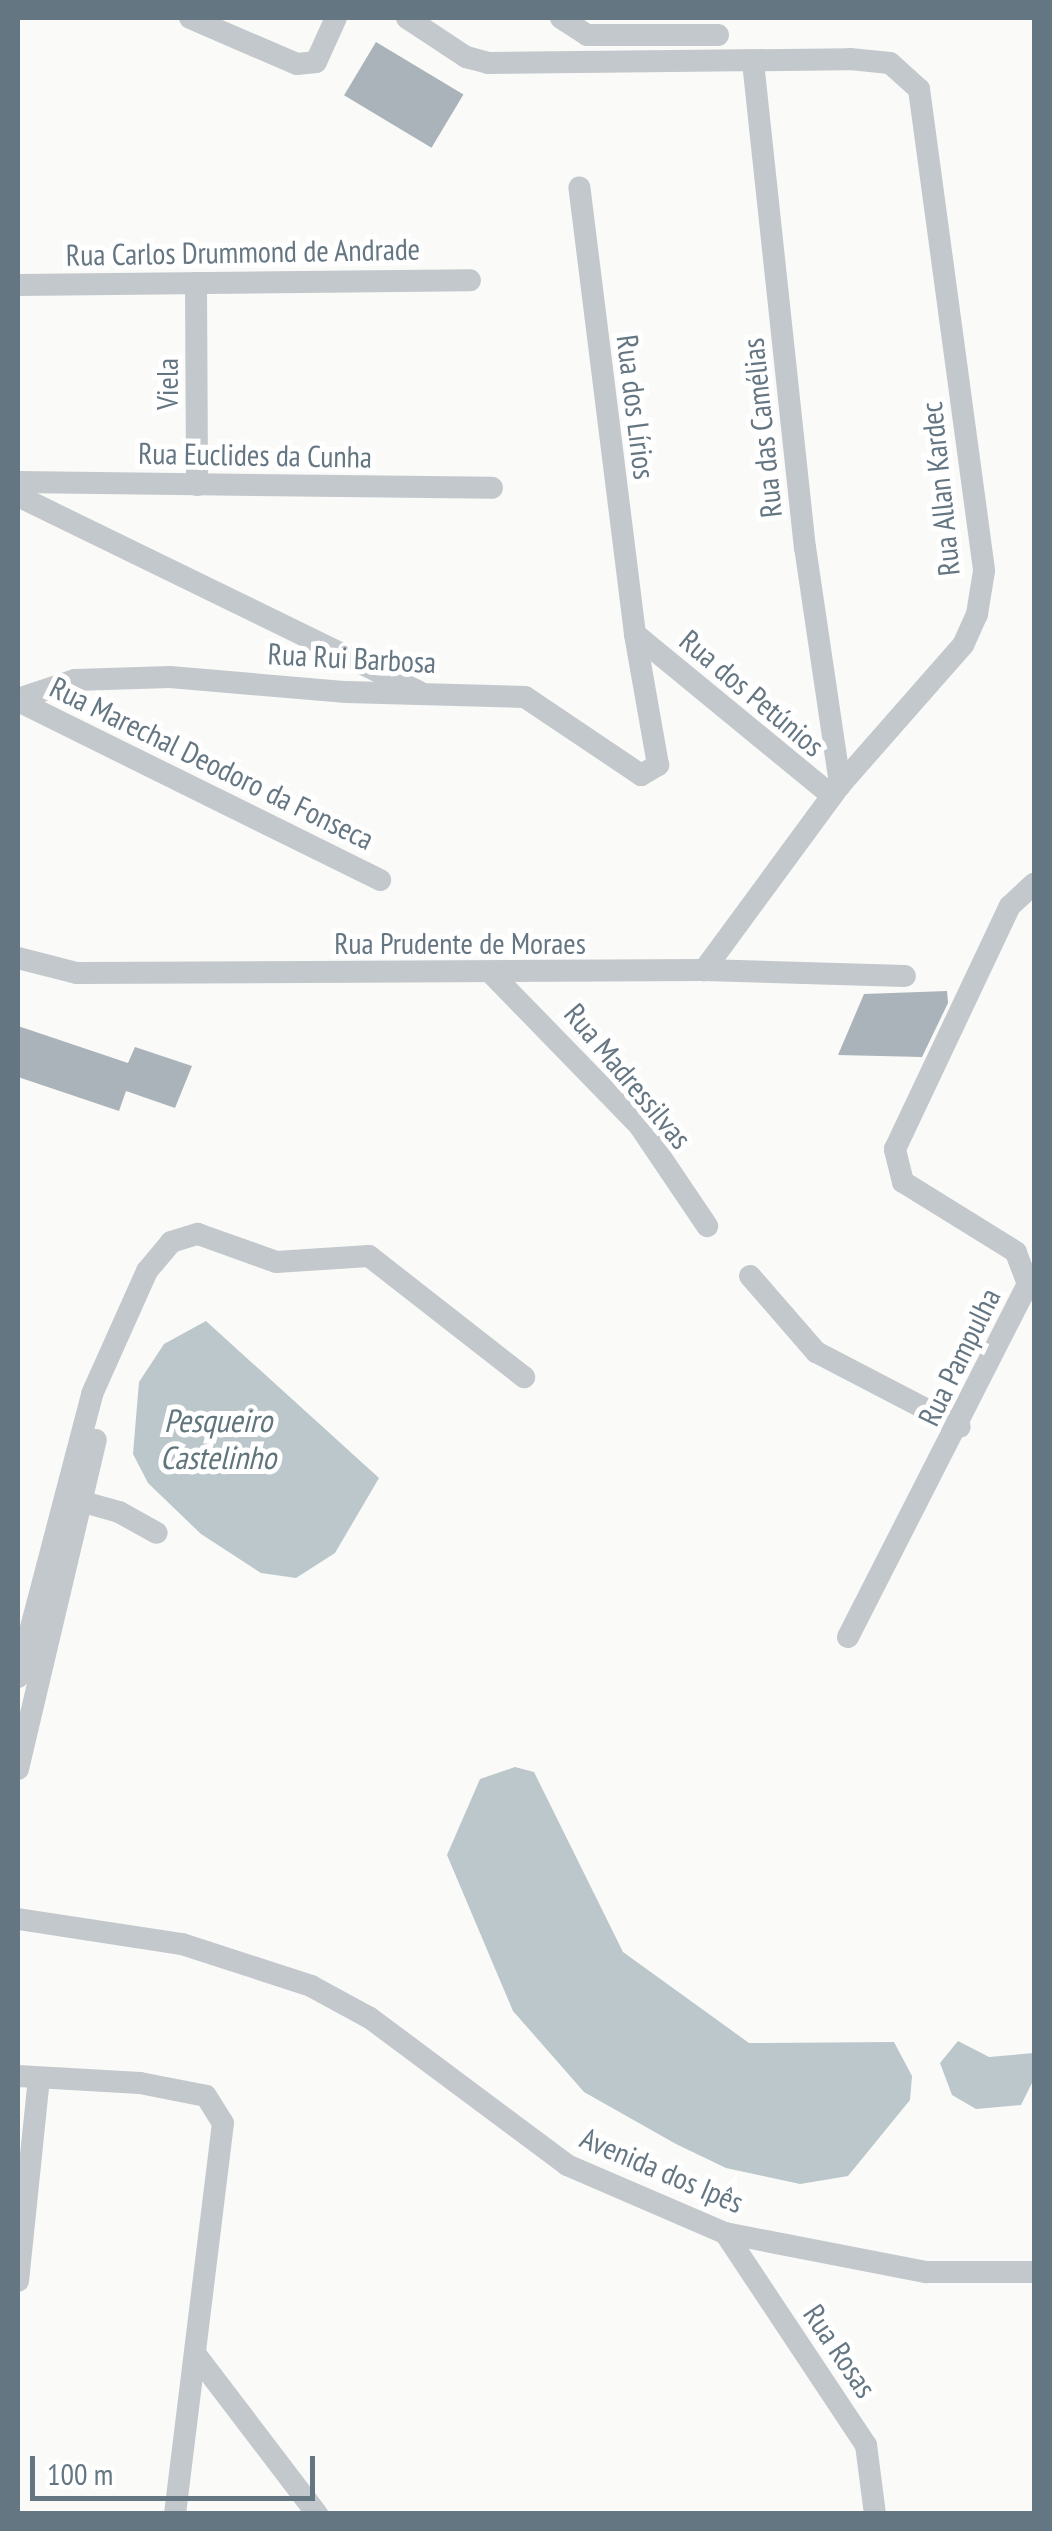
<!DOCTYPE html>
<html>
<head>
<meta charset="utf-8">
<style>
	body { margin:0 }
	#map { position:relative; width:1052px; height:2531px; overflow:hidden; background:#fafaf8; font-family:"PT Sans Narrow",sans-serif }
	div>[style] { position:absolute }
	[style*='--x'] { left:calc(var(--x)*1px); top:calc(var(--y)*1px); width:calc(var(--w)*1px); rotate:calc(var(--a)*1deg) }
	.water>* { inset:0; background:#bbc7cb }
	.building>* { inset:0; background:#aab3b9; transform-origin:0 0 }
	.minor>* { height:22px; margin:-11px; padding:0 11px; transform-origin:11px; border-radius:11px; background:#c3c8cc }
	span { translate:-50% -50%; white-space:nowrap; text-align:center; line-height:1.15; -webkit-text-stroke:10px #fff; paint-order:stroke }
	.street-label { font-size:30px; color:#657683 }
	.water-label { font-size:32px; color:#60757c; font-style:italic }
	.frame { position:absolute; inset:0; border:20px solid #657683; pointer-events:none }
	.scale { position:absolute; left:30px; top:2456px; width:285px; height:45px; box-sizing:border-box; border:5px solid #657683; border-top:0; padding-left:12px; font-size:30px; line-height:35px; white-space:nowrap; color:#657683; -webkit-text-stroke:8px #fff; paint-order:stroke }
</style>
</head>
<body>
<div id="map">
	<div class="water">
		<div style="clip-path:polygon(206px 1321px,379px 1478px,335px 1553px,296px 1578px,261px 1573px,201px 1534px,148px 1483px,133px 1454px,139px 1382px,164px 1344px)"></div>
		<div style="clip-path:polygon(515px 1767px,534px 1772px,623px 1952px,749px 2043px,894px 2042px,912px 2076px,910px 2100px,848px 2176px,800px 2184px,726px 2168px,676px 2144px,584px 2092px,513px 2011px,447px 1855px,480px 1779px)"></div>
		<div style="clip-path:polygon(958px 2041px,989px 2057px,1034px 2053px,1034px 2079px,1021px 2105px,976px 2109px,952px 2095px,940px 2063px)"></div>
	</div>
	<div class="building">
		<div style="left:376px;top:42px;width:102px;height:62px;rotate:31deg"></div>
		<div style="clip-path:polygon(947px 991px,948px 1003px,922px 1057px,838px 1055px,864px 994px)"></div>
		<div style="clip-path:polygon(18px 1026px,128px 1063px,135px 1047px,192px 1066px,175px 1108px,126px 1091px,119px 1111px,18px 1077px)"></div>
	</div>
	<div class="minor">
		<div style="--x:190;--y:18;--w:116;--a:23.3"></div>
		<div style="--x:297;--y:64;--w:19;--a:-6"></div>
		<div style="--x:316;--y:62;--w:48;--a:-65.6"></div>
		<div style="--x:407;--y:18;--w:71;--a:33.5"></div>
		<div style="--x:466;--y:57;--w:23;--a:15"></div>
		<div style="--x:488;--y:63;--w:362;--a:-0.6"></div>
		<div style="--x:850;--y:59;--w:40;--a:5.7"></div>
		<div style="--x:890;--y:63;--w:39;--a:42"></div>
		<div style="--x:919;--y:89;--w:486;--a:82.3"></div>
		<div style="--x:984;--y:571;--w:44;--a:99.2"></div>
		<div style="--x:977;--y:614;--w:34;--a:114"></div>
		<div style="--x:963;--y:645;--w:186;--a:131.3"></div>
		<div style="--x:840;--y:785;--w:230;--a:126.3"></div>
		<div style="--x:561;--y:18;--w:31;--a:33"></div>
		<div style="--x:587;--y:35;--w:131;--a:0"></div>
		<div style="--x:753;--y:62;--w:488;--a:83.9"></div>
		<div style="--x:805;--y:547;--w:241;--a:81.6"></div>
		<div style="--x:196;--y:283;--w:202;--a:89.7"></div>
		<div style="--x:18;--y:285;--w:452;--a:-0.6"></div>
		<div style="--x:18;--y:482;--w:474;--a:0.7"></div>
		<div style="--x:18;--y:496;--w:446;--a:26"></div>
		<div style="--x:635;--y:634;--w:255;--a:39.4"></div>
		<div style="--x:18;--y:699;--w:60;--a:-18.4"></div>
		<div style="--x:75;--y:680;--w:95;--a:-1.8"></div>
		<div style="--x:170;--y:677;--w:177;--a:4.9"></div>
		<div style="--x:346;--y:692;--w:179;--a:1.6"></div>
		<div style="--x:525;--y:697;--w:140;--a:33.9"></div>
		<div style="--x:641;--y:775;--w:20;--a:-30"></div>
		<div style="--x:658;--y:765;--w:133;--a:-100"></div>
		<div style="--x:635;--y:634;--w:450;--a:-97.1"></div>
		<div style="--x:18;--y:701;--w:404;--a:26.3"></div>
		<div style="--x:18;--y:958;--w:61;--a:14.3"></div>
		<div style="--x:77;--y:973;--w:627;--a:-0.27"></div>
		<div style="--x:704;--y:970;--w:201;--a:1.7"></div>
		<div style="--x:493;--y:975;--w:209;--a:45.8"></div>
		<div style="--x:639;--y:1125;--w:122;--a:56"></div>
		<div style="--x:750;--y:1276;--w:101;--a:49"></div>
		<div style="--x:816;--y:1352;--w:162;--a:27.5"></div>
		<div style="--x:69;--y:1498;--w:52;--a:15.6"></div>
		<div style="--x:119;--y:1512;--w:43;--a:28.9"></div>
		<div style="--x:848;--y:1637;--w:396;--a:-63"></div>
		<div style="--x:1028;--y:1284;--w:34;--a:-111"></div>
		<div style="--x:1016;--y:1252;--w:133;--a:-148.2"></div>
		<div style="--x:903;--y:1182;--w:34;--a:-104"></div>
		<div style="--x:895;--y:1149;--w:269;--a:-64.7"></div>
		<div style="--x:1010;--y:906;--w:33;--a:-43"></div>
		<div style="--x:18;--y:1677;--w:293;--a:-75.3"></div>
		<div style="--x:92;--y:1394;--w:135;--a:-65.9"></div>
		<div style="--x:147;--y:1271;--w:38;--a:-50"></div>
		<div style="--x:171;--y:1242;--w:28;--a:-17"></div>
		<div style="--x:198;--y:1234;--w:83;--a:19.7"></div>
		<div style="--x:276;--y:1262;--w:93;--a:-3.7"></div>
		<div style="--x:369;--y:1256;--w:197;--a:38"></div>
		<div style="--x:18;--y:1769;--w:338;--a:-76.7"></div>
		<div style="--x:18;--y:1919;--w:166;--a:8.7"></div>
		<div style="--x:182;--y:1944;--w:136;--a:18"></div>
		<div style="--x:311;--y:1986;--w:67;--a:28.5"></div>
		<div style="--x:370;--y:2018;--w:246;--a:36.7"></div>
		<div style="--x:567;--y:2165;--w:172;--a:23.3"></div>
		<div style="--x:725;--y:2233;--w:205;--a:11"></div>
		<div style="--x:926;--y:2272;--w:108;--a:0"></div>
		<div style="--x:18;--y:2076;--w:122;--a:3.3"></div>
		<div style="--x:140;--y:2083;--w:67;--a:11.1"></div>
		<div style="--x:206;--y:2096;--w:32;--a:58"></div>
		<div style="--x:223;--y:2123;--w:394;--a:97"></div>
		<div style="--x:725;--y:2233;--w:255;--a:56.4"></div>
		<div style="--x:866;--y:2445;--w:70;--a:82.6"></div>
		<div style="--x:18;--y:2281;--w:204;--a:-84.1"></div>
		<div style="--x:196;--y:2355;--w:200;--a:52.7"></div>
	</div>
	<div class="street-label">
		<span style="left:243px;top:252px;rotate:-1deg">Rua Carlos Drummond de Andrade</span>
		<span style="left:167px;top:384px;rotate:-90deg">Viela</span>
		<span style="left:636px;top:407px;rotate:83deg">Rua dos Lírios</span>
		<span style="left:762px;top:428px;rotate:-96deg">Rua das Camélias</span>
		<span style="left:255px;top:455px;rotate:1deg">Rua Euclides da Cunha</span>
		<span style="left:940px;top:489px;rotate:-96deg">Rua Allan Kardec</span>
		<span style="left:352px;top:658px;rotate:3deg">Rua Rui Barbosa</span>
		<span style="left:752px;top:693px;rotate:40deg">Rua dos Petúnios</span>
		<span style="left:212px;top:763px;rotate:26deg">Rua Marechal Deodoro da Fonseca</span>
		<span style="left:460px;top:943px">Rua Prudente de Moraes</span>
		<span style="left:628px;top:1076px;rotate:50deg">Rua Madressilvas</span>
		<span style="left:959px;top:1357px;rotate:-64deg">Rua Pampulha</span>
		<span style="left:662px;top:2170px;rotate:23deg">Avenida dos Ipês</span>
		<span style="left:840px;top:2351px;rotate:56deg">Rua Rosas</span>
	</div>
	<div class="water-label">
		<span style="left:218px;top:1439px">Pesqueiro<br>Castelinho</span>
	</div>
	<div class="frame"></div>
	<div class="scale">100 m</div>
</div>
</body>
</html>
